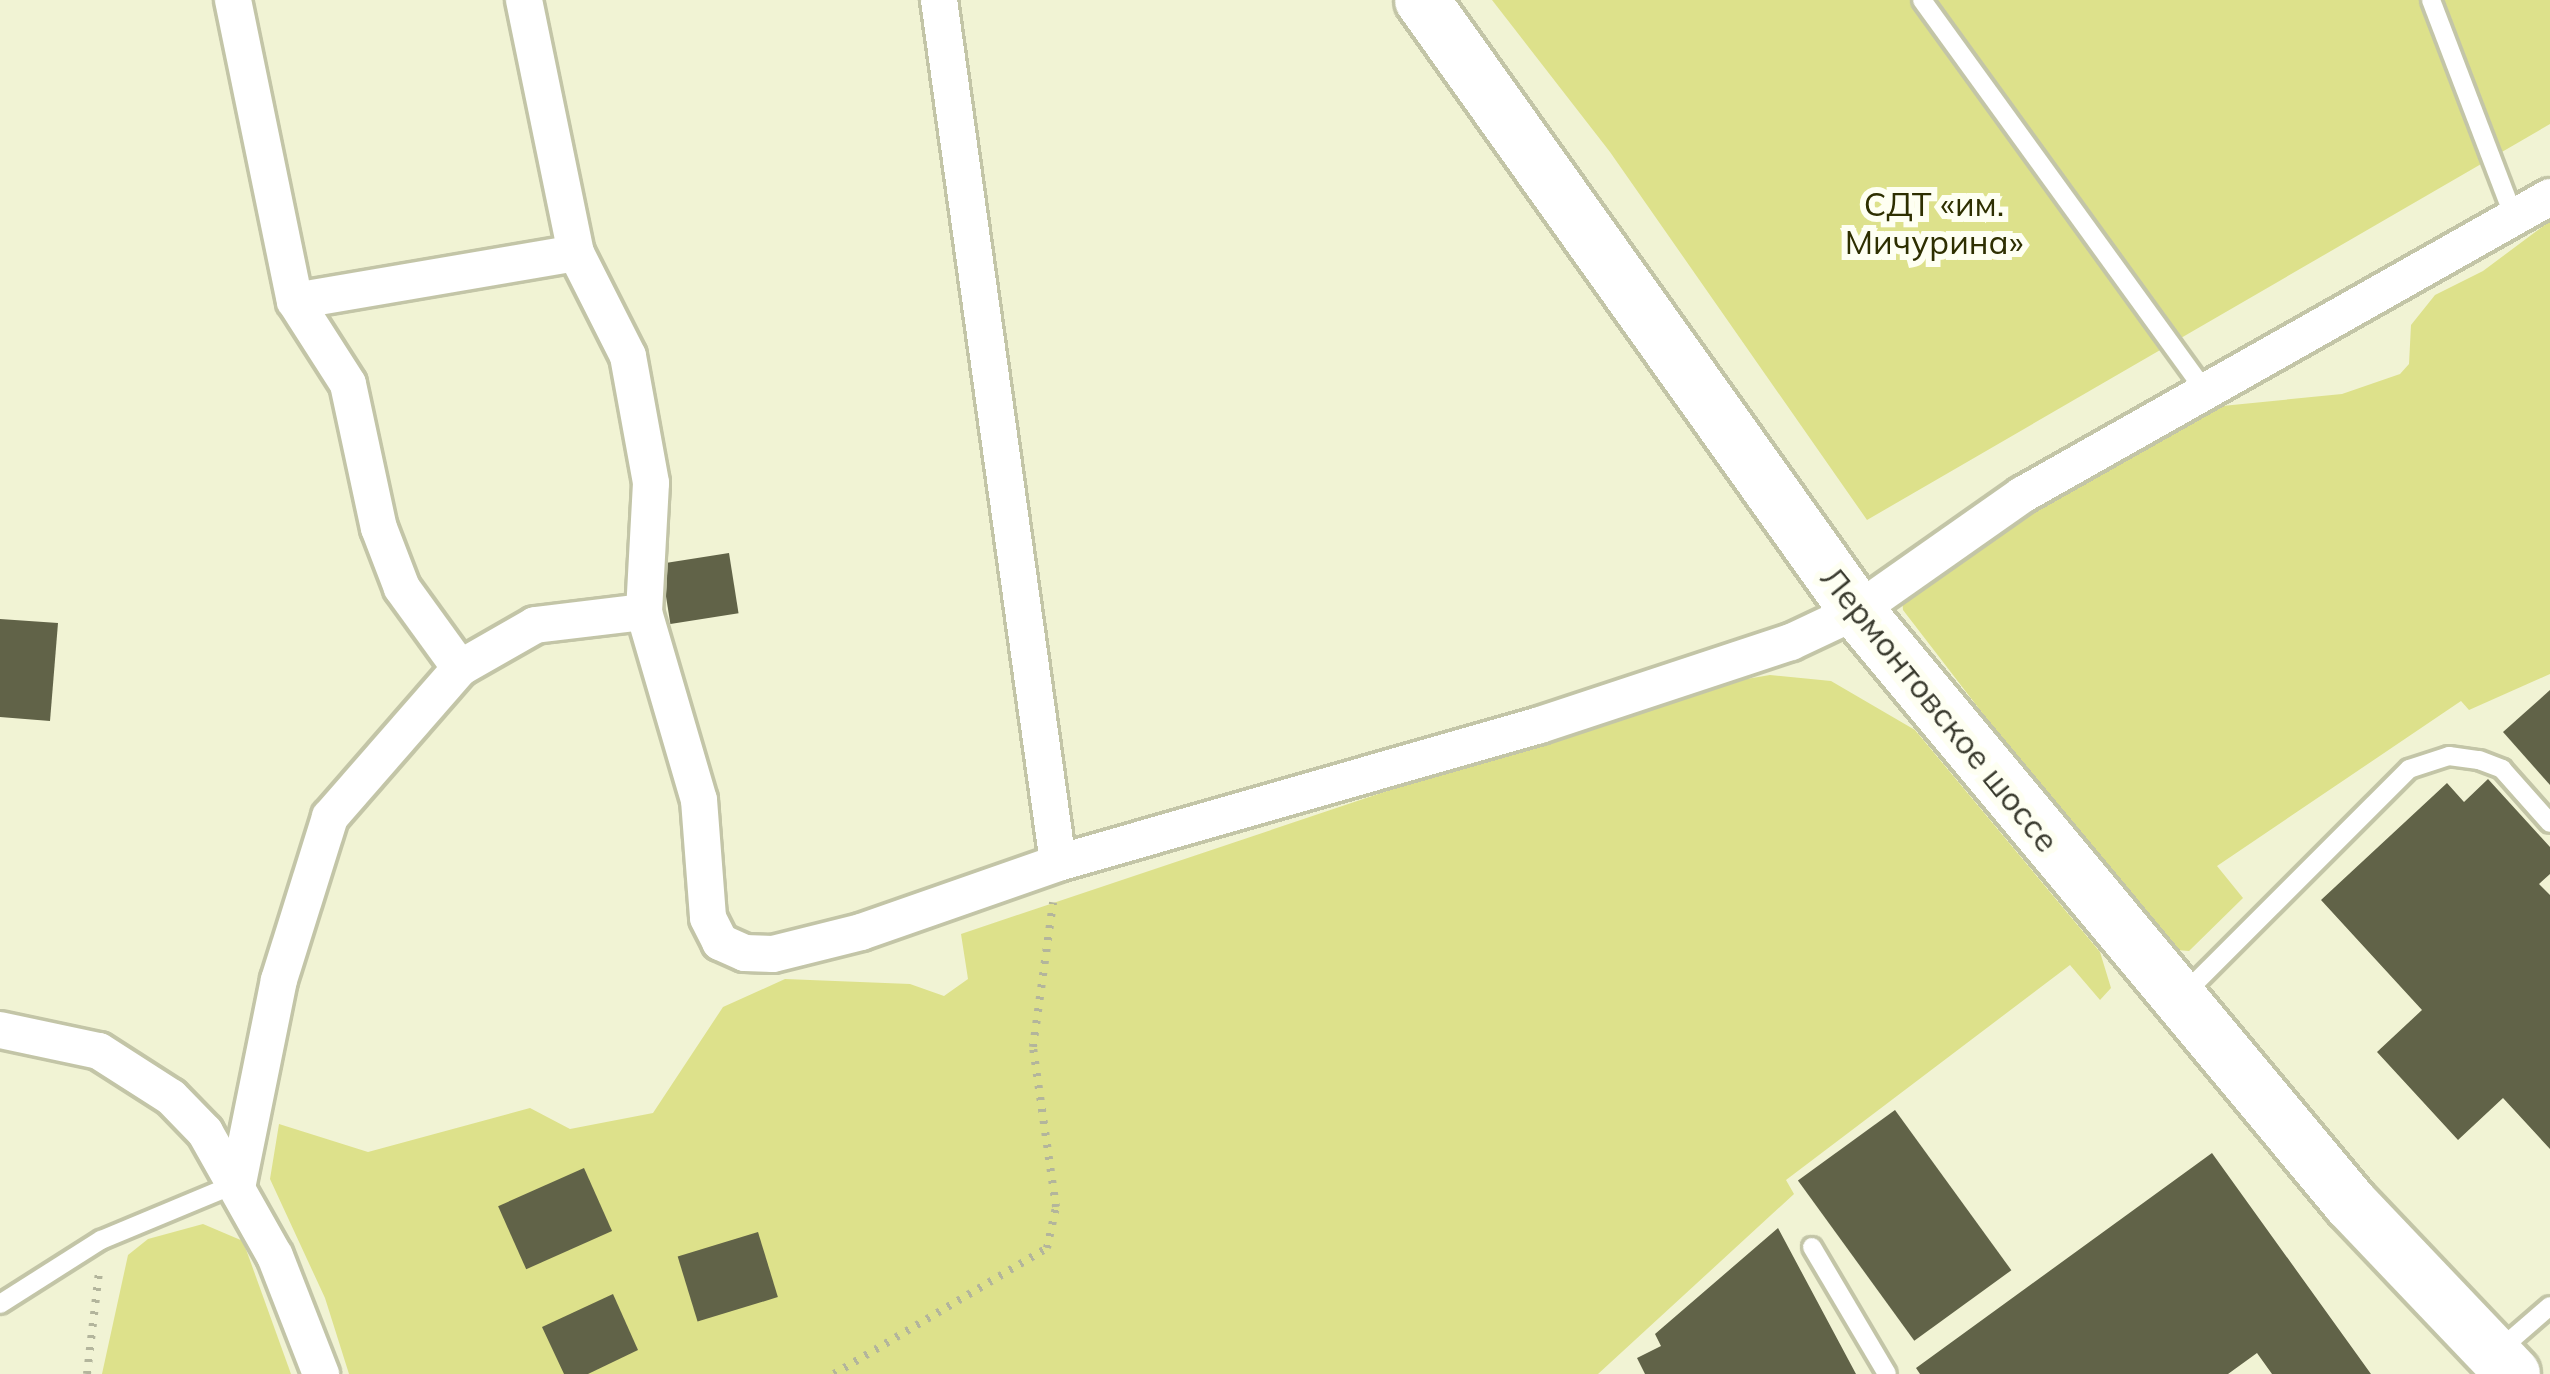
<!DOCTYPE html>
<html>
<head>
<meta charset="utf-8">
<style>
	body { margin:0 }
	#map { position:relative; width:2550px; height:1374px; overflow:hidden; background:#f1f3d4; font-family:Mulish,sans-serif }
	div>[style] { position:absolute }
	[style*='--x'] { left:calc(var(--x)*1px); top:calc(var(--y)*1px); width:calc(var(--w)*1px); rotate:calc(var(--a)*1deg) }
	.green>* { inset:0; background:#dde18b }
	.building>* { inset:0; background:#616348; transform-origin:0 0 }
	.path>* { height:8px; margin-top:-4px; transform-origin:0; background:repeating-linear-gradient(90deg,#b3b59c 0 3px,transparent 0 12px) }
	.roads { filter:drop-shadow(3px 0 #c3c5a7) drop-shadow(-3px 0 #c3c5a7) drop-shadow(0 3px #c3c5a7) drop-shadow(0 -3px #c3c5a7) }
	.lane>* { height:18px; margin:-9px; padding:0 9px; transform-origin:9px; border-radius:9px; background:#fff }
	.street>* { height:36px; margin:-18px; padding:0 18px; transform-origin:18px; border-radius:18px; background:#fff }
	.secondary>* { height:54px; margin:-27px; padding:0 27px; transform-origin:27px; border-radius:27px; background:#fff }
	span { translate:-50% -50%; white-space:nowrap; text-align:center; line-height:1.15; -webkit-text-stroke:12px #fefff2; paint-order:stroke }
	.park-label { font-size:33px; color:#2e2f01 }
	.street-label { font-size:33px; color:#393a2e }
</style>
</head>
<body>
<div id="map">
	<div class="green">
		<div style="clip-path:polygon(1492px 0,2550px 0,2550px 124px,1867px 520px,1610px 152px)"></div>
		<div style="clip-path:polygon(2550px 221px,2550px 674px,2469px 710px,2461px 701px,2217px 866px,2243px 898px,2189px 951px,2164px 949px,1903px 610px,1902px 597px,1914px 575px,2202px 408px,2342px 394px,2400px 374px,2409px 364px,2411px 325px,2435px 295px,2483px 271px)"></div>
		<div style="clip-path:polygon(1770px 675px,1831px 681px,1915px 730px,2100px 952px,2111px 988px,2100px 1000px,2070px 965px,1786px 1180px,1794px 1194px,1598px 1374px,349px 1374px,325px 1298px,270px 1179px,279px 1124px,368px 1152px,530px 1108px,570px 1129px,653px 1113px,723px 1007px,785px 979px,910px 984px,944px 996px,968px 979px,961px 934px,1694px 688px)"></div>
		<div style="clip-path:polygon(203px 1224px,243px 1241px,291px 1374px,102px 1374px,128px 1255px,148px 1239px)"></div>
	</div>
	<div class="building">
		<div style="left:729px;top:553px;width:61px;height:69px;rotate:81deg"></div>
		<div style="clip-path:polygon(0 619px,58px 623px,50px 721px,0 717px)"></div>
		<div style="clip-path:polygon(2550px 690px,2550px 785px,2503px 732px)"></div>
		<div style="clip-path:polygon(2488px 779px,2550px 847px,2550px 874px,2539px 884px,2550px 895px,2550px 1149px,2503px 1098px,2458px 1140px,2377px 1052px,2422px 1010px,2321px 900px,2447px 783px,2464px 802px)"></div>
		<div style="left:1895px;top:1110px;width:198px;height:120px;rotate:54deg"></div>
		<div style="clip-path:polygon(2212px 1153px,2371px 1374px,2272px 1374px,2257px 1353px,2228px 1374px,1920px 1374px,1916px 1368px)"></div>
		<div style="left:584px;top:1168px;width:69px;height:94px;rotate:66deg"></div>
		<div style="clip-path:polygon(1778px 1228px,1856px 1374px,1645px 1374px,1637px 1358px,1661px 1346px,1655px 1334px)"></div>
		<div style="left:758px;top:1232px;width:68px;height:84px;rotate:73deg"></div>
		<div style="clip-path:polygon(613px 1294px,638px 1350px,588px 1374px,564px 1374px,542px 1327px)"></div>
	</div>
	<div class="path">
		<div style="--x:87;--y:1374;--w:103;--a:-83.3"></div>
		<div style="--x:834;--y:1374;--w:247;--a:-30.6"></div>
		<div style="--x:1047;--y:1248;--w:42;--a:-77.6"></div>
		<div style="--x:1056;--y:1207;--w:162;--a:-98.2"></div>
		<div style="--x:1033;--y:1047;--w:146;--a:-82.1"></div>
	</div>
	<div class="roads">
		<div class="lane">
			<div style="--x:1922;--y:0;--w:485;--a:54.1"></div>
			<div style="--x:2431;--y:0;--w:232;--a:69.1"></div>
			<div style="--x:2184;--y:994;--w:318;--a:-45"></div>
			<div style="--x:2409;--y:769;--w:42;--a:-18"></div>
			<div style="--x:2449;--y:756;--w:30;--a:8"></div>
			<div style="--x:2479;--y:760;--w:25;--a:21"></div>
			<div style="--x:2502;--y:769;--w:72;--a:48.4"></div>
			<div style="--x:1812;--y:1247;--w:147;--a:59.4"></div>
			<div style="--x:0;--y:1304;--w:120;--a:-32.4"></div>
			<div style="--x:101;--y:1240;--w:148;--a:-22.6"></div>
			<div style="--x:2497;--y:1352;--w:70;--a:-41"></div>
		</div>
		<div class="street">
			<div style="--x:233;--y:0;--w:307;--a:78.4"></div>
			<div style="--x:295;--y:301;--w:285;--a:-9.7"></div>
			<div style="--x:524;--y:0;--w:258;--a:78.4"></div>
			<div style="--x:576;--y:253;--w:115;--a:63.2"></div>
			<div style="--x:628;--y:356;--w:129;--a:79.7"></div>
			<div style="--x:651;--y:483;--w:129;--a:93.1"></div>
			<div style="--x:644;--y:612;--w:196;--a:73.7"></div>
			<div style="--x:699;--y:800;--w:118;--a:85.6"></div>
			<div style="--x:708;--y:918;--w:27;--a:63"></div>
			<div style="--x:720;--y:942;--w:27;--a:24"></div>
			<div style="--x:745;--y:953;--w:28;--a:2"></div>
			<div style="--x:773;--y:954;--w:91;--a:-14"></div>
			<div style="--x:861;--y:932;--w:209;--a:-19.3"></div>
			<div style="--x:1058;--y:863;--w:501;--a:-15.98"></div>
			<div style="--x:1540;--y:725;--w:264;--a:-18.3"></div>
			<div style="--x:1791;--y:642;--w:73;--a:-25.2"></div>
			<div style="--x:1857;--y:611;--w:202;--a:-35.1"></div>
			<div style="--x:2022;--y:495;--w:606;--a:-29.44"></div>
			<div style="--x:939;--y:0;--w:871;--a:82.15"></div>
			<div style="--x:295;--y:301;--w:98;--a:57.4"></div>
			<div style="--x:348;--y:384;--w:147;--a:77.9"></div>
			<div style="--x:379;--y:528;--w:64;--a:69"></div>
			<div style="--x:402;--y:588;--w:99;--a:54.1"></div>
			<div style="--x:0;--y:1030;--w:101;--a:12"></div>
			<div style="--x:99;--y:1051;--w:85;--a:32.6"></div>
			<div style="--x:171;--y:1097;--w:49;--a:45.8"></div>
			<div style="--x:205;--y:1132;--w:142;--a:60.6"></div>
			<div style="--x:275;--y:1256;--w:127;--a:68.7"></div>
			<div style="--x:238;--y:1183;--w:207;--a:-78.6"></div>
			<div style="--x:279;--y:980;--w:171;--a:-72.6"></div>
			<div style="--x:330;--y:817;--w:198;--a:-48.9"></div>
			<div style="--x:460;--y:668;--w:86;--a:-29.8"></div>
			<div style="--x:535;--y:625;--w:110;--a:-6.8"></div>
		</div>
		<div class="secondary">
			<div style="--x:1422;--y:0;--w:750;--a:54.55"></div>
			<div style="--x:1857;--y:611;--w:772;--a:50.2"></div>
			<div style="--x:2351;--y:1204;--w:235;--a:46.4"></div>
		</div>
	</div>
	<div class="park-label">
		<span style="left:1934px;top:223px">СДТ «им.<br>Мичурина»</span>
	</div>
	<div class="street-label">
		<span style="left:1940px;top:709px;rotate:51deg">Лермонтовское шоссе</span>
	</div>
</div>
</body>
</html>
